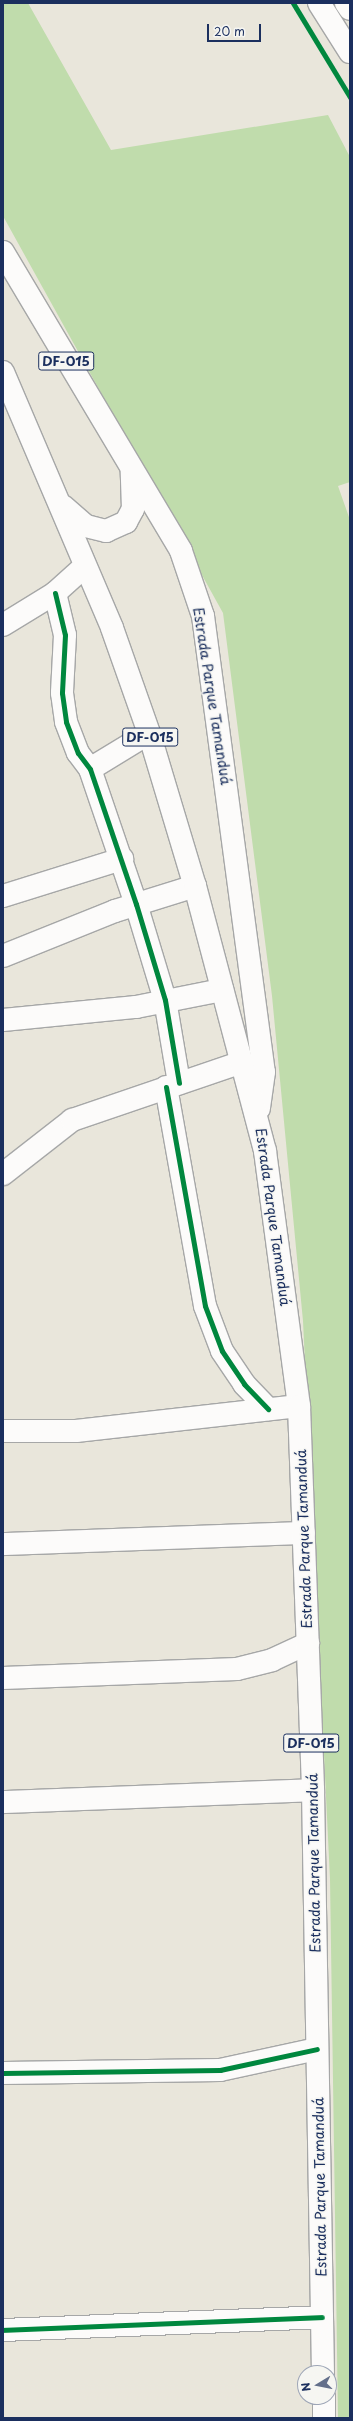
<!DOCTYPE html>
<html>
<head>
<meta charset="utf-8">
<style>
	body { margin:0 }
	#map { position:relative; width:353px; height:2421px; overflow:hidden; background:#e9e6db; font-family:"Playpen Sans",sans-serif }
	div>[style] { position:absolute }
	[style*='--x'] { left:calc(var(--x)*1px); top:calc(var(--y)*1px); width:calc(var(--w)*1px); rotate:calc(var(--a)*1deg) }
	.green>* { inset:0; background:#c0dcac }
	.roads { filter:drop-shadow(1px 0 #a6a7a7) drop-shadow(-1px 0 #a6a7a7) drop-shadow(0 1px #a6a7a7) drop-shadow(0 -1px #a6a7a7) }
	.minor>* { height:22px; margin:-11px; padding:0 11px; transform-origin:11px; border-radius:11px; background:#fcfbfa }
	.major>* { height:22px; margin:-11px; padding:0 11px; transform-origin:11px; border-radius:11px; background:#fcfbfa }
	.cycleway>* { height:5px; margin:-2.5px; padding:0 2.5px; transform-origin:2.5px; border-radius:2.5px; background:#00873e }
	span { translate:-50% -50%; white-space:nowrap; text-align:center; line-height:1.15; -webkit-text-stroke:3px #f6f6f2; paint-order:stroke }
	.shield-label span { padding:1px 3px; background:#f6f6f2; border:1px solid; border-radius:3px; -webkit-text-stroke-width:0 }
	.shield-label { font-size:13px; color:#1b2f5e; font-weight:700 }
	.street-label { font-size:14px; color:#1b2f5e }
	.frame { position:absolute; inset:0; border:4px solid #1b2f5e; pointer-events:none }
	.north { position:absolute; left:297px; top:2365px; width:40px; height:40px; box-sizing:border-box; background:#f6f6f2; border:1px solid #9ea6b7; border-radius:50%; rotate:260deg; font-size:11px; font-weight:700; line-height:16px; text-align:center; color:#1b2f5e }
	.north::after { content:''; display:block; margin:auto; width:14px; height:18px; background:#636f8a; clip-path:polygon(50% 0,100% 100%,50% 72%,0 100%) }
	.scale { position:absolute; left:207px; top:24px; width:54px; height:18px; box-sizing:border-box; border:2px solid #1b2f5e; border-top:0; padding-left:5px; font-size:12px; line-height:14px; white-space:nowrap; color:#1b2f5e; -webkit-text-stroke:3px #f6f6f2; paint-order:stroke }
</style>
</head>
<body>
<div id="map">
	<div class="green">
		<div style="clip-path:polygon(3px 3px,28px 3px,111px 150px,328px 115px,350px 157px,350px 482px,338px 486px,350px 520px,350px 2418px,338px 2418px,330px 1879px,303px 1321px,272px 996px,223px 613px,3px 216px)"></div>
	</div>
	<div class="roads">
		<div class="minor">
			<div style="--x:319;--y:3;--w:58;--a:57.7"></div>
			<div style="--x:346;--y:3;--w:7;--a:56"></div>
			<div style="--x:55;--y:593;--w:43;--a:76.6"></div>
			<div style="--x:65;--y:635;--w:58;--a:93"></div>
			<div style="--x:62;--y:693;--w:29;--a:82"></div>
			<div style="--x:66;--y:722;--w:33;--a:69"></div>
			<div style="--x:78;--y:753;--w:20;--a:53"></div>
			<div style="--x:90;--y:769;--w:143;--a:71.2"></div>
			<div style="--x:136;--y:904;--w:100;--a:73.2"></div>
			<div style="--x:165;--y:1000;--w:84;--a:80.4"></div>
			<div style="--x:3;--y:625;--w:61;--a:-31.6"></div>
			<div style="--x:55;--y:593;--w:40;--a:-42"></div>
			<div style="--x:90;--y:769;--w:69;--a:-31.4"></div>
			<div style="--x:3;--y:896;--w:125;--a:-17.3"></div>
			<div style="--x:3;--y:956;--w:121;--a:-21.9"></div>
			<div style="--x:115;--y:911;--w:84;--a:-17.4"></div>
			<div style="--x:3;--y:1020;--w:134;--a:-5.6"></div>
			<div style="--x:136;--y:1007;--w:88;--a:-11.2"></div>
			<div style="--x:166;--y:1087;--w:222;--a:79.9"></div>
			<div style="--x:205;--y:1306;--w:48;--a:69.3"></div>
			<div style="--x:222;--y:1351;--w:40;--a:56"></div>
			<div style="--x:244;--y:1384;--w:35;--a:46"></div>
			<div style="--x:3;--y:1174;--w:88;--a:-38"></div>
			<div style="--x:72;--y:1120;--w:180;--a:-18.8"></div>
			<div style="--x:3;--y:1431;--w:73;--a:0"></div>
			<div style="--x:76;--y:1431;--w:224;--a:-6.4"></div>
			<div style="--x:3;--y:1544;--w:301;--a:-2.1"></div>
			<div style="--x:3;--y:1678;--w:234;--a:-2.2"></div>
			<div style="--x:237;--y:1669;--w:36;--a:-14"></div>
			<div style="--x:272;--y:1660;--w:40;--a:-25"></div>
			<div style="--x:3;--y:1802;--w:310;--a:-2.2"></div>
			<div style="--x:3;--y:2073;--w:217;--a:-0.8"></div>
			<div style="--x:220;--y:2070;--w:99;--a:-12.2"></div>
			<div style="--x:3;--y:2330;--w:319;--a:-2.3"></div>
		</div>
		<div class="major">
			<div style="--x:3;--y:252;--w:348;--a:59.2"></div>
			<div style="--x:181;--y:551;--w:69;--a:71.3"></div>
			<div style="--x:203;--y:616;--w:460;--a:82.4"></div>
			<div style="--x:264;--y:1072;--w:37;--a:98"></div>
			<div style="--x:3;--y:372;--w:278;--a:66.9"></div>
			<div style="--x:112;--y:628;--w:111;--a:70.6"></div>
			<div style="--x:149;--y:733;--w:160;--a:73.3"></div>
			<div style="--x:195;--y:886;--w:274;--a:75.2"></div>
			<div style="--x:265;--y:1151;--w:257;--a:82.4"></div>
			<div style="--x:299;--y:1406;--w:384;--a:87.9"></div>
			<div style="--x:313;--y:1790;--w:583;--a:89.02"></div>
			<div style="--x:63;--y:506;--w:30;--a:41"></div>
			<div style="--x:86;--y:526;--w:21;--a:14"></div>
			<div style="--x:106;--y:531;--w:22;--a:-24"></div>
			<div style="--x:126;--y:522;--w:15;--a:-62"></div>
			<div style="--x:133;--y:509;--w:38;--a:-92"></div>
			<div style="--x:324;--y:2397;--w:21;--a:90"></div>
		</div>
	</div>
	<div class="cycleway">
		<div style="--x:293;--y:3;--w:110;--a:58.8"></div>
		<div style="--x:55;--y:593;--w:43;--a:76.6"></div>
		<div style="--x:65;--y:635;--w:58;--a:93"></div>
		<div style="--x:62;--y:693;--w:29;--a:82"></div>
		<div style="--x:66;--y:722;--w:33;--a:69"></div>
		<div style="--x:78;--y:753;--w:20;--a:53"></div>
		<div style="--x:90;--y:769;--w:143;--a:71.2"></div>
		<div style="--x:136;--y:904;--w:100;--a:73.2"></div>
		<div style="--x:165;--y:1000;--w:84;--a:80.4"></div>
		<div style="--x:166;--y:1087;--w:222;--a:79.9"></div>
		<div style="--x:205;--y:1306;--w:48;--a:69.3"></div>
		<div style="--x:222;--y:1351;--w:40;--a:56"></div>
		<div style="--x:244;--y:1384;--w:35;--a:46"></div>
		<div style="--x:3;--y:2073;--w:217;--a:-0.8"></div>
		<div style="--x:220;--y:2070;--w:99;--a:-12.2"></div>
		<div style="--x:3;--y:2330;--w:319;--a:-2.3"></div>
	</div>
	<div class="shield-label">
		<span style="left:66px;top:361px">DF-015</span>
		<span style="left:150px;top:737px">DF-015</span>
		<span style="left:311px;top:1743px">DF-015</span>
	</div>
	<div class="street-label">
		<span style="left:212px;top:696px;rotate:81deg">Estrada Parque Tamanduá</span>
		<span style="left:273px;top:1217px;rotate:82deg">Estrada Parque Tamanduá</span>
		<span style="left:304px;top:1539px;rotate:-92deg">Estrada Parque Tamanduá</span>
		<span style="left:314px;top:1863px;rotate:-91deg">Estrada Parque Tamanduá</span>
		<span style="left:320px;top:2187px;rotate:-91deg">Estrada Parque Tamanduá</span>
	</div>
	<div class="frame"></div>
	<div class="north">N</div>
	<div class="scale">20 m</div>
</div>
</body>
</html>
